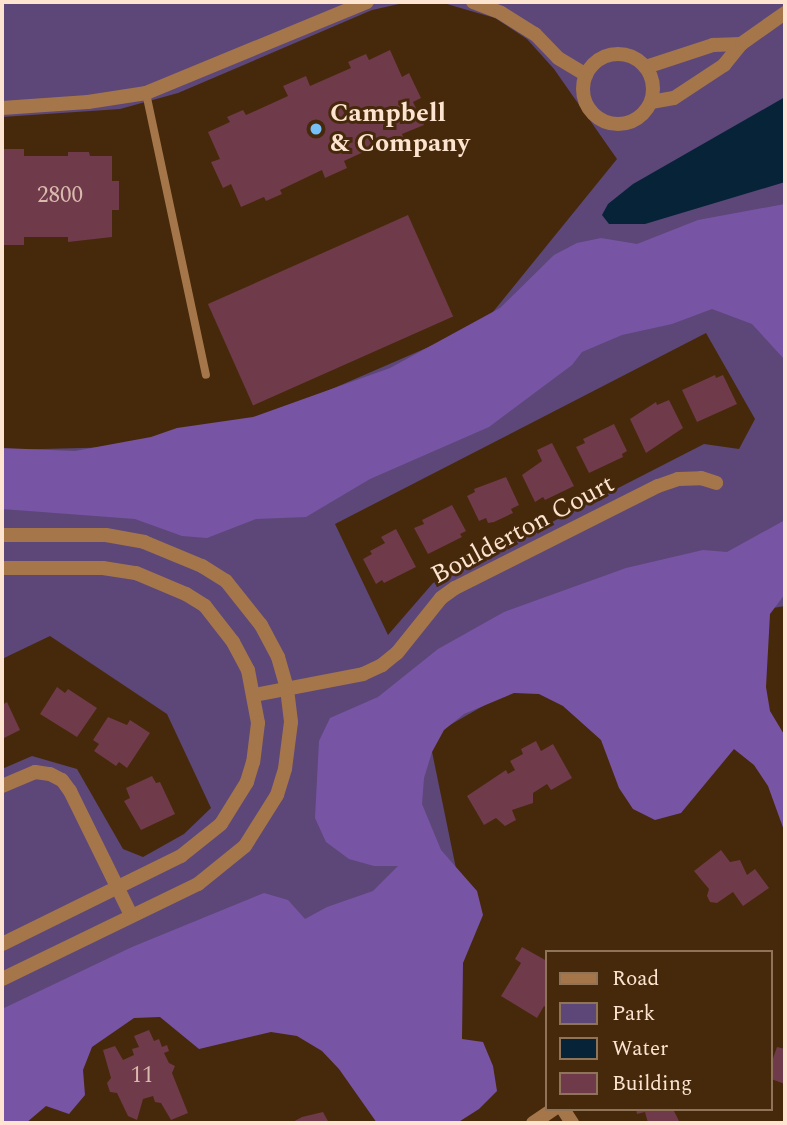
<!DOCTYPE html>
<html>
<head>
<meta charset="utf-8">
<style>
	body { margin:0 }
	#map { position:relative; width:787px; height:1125px; overflow:hidden; background:#46290b; font-family:Spectral,serif }
	div>[style] { position:absolute }
	[style*='--x'] { left:calc(var(--x)*1px); top:calc(var(--y)*1px); width:calc(var(--w)*1px); rotate:calc(var(--a)*1deg) }
	.green>* { inset:0; background:#5c4778 }
	.forest>* { inset:0; background:#7854a5 }
	.water>* { inset:0; background:#062337 }
	.building>* { inset:0; background:#6f3a49; transform-origin:0 0 }
	.service>* { height:8px; margin:-4px; padding:0 4px; transform-origin:4px; border-radius:4px; background:#a5764a }
	.minor>* { height:14px; margin:-7px; padding:0 7px; transform-origin:7px; border-radius:7px; background:#a5764a }
	.minor>.ring { margin:-7px; padding:0; box-sizing:content-box; background:none; border:14px solid #a5764a; border-radius:50% }
	.dots>* { width:19px; height:19px; translate:-50% -50%; box-sizing:border-box; border:4px solid #46290b; border-radius:50% }
	span { translate:-50% -50%; white-space:nowrap; text-align:center; line-height:1.15; -webkit-text-stroke:6px #46290b; paint-order:stroke }
	.number-label { font-size:23px; color:#d9baae }
	.number-label span { -webkit-text-stroke-width:0 }
	.poi-label { font-size:26px; color:#fce4d0; font-weight:700 }
	.left { translate:0 -50%; text-align:left }
	.street-label { font-size:26px; color:#fce4d0 }
	.frame { position:absolute; inset:0; border:4px solid #fce4d0; pointer-events:none }
	.legend { position:absolute; left:545px; top:950px; width:228px; height:161px; box-sizing:border-box; background:#46290b; border:2px solid #8f745a; margin:0; padding:9px 12px; list-style:none; font-size:21px; color:#fce4d0 }
	.legend li { display:flex; align-items:center; gap:14px; height:35px }
	.legend b { width:35px; border:2px solid #8f745a }
</style>
</head>
<body>
<div id="map">
	<div class="green">
		<div style="clip-path:polygon(2px 2px,408px 2px,372px 10px,178px 93px,120px 109px,2px 117px)"></div>
		<div style="clip-path:polygon(evenodd,440px 2px,785px 2px,785px 606px,729px 615px,716px 572px,429px 737px,460px 888px,2px 1060px,2px 769px,32px 756px,77px 769px,123px 849px,143px 857px,184px 834px,211px 808px,167px 714px,50px 636px,2px 659px,2px 450px,122px 447px,237px 430px,484px 323px,617px 159px,554px 69px,527px 39px,495px 18px,440px 2px,706px 333px,755px 419px,739px 449px,704px 444px,433px 583px,388px 635px,335px 524px,706px 333px)"></div>
	</div>
	<div class="forest">
		<div style="clip-path:polygon(785px 204px,785px 360px,752px 324px,712px 309px,672px 324px,622px 335px,582px 352px,572px 365px,489px 427px,370px 479px,306px 517px,256px 519px,207px 538px,182px 536px,135px 519px,2px 509px,2px 448px,75px 451px,151px 437px,177px 428px,253px 417px,390px 368px,500px 308px,554px 255px,577px 243px,601px 238px,637px 244px,698px 220px)"></div>
		<div style="clip-path:polygon(785px 520px,785px 594px,770px 614px,766px 687px,770px 711px,785px 736px,785px 833px,768px 786px,754px 765px,734px 749px,681px 813px,655px 820px,633px 809px,619px 788px,601px 740px,563px 706px,539px 694px,514px 693px,464px 714px,444px 730px,432px 752px,424px 778px,422px 804px,441px 850px,477px 891px,483px 915px,463px 963px,462px 1039px,483px 1042px,493px 1066px,497px 1091px,479px 1109px,457px 1123px,377px 1123px,339px 1069px,322px 1051px,297px 1036px,271px 1032px,199px 1049px,160px 1017px,134px 1018px,92px 1047px,83px 1070px,85px 1095px,69px 1114px,46px 1106px,26px 1123px,2px 1123px,2px 1009px,132px 947px,264px 893px,288px 900px,305px 919px,327px 907px,373px 891px,398px 866px,374px 866px,349px 859px,326px 842px,315px 818px,319px 741px,330px 718px,378px 697px,438px 649px,504px 612px,626px 568px,703px 550px,727px 552px)"></div>
	</div>
	<div class="water">
		<div style="clip-path:polygon(785px 97px,785px 182px,645px 224px,609px 224px,602px 215px,608px 204px,633px 184px)"></div>
	</div>
	<div class="building">
		<div style="clip-path:polygon(390px 50px,402px 77px,409px 73px,421px 98px,413px 102px,424px 125px,402px 134px,404px 139px,387px 146px,385px 142px,344px 161px,347px 168px,325px 178px,322px 170px,280px 190px,282px 194px,266px 201px,264px 197px,241px 207px,231px 184px,223px 188px,211px 162px,220px 159px,208px 132px,230px 122px,227px 117px,243px 110px,246px 115px,288px 96px,283px 86px,306px 76px,310px 86px,351px 68px,348px 62px,366px 54px,369px 60px)"></div>
		<div style="clip-path:polygon(2px 149px,24px 149px,24px 156px,68px 156px,68px 152px,89px 152px,90px 156px,112px 156px,112px 181px,119px 181px,119px 210px,112px 210px,112px 237px,68px 242px,68px 237px,24px 237px,24px 245px,2px 245px)"></div>
		<div style="left:408px;top:215px;width:111px;height:219px;rotate:66deg"></div>
		<div style="clip-path:polygon(715px 375px,716px 378px,723px 375px,737px 404px,697px 422px,682px 390px)"></div>
		<div style="clip-path:polygon(669px 400px,683px 428px,646px 453px,630px 419px,656px 402px,657px 405px)"></div>
		<div style="clip-path:polygon(614px 424px,627px 451px,622px 454px,623px 457px,589px 473px,576px 447px,585px 443px,583px 439px)"></div>
		<div style="clip-path:polygon(552px 443px,574px 486px,545px 500px,543px 497px,535px 502px,522px 475px,542px 461px,537px 450px)"></div>
		<div style="clip-path:polygon(506px 477px,519px 505px,511px 509px,513px 513px,494px 522px,488px 523px,486px 518px,479px 521px,467px 496px,475px 492px,474px 489px)"></div>
		<div style="clip-path:polygon(452px 505px,466px 531px,460px 534px,462px 537px,428px 554px,414px 528px,424px 524px,422px 520px)"></div>
		<div style="clip-path:polygon(396px 529px,416px 567px,384px 583px,382px 580px,376px 584px,363px 559px,372px 554px,370px 551px,385px 543px,381px 537px)"></div>
		<div style="clip-path:polygon(57px 687px,65px 693px,68px 689px,97px 708px,77px 737px,40px 714px)"></div>
		<div style="clip-path:polygon(7px 702px,20px 730px,2px 739px,2px 705px)"></div>
		<div style="clip-path:polygon(108px 717px,127px 725px,130px 720px,150px 733px,127px 768px,119px 762px,116px 766px,94px 751px,99px 744px,93px 740px)"></div>
		<div style="clip-path:polygon(536px 741px,541px 751px,553px 744px,572px 778px,551px 790px,547px 784px,533px 793px,533px 803px,512px 810px,516px 820px,505px 826px,496px 818px,484px 825px,467px 796px,506px 770px,508px 774px,515px 770px,510px 761px,523px 754px,521px 749px)"></div>
		<div style="clip-path:polygon(152px 776px,156px 783px,160px 782px,175px 814px,141px 830px,124px 801px,130px 798px,126px 788px)"></div>
		<div style="clip-path:polygon(721px 850px,730px 862px,740px 860px,747px 875px,755px 869px,769px 888px,743px 906px,733px 892px,717px 903px,710px 902px,707px 896px,709px 889px,694px 871px)"></div>
		<div style="clip-path:polygon(522px 947px,547px 961px,547px 1008px,544px 1006px,537px 1018px,501px 996px,521px 963px,515px 959px)"></div>
		<div style="clip-path:polygon(149px 1030px,154px 1041px,159px 1039px,162px 1047px,167px 1045px,169px 1051px,164px 1053px,169px 1063px,175px 1066px,172px 1073px,188px 1113px,171px 1120px,161px 1103px,155px 1102px,153px 1096px,143px 1099px,137px 1120px,128px 1116px,117px 1093px,110px 1092px,107px 1083px,111px 1078px,103px 1050px,115px 1046px,123px 1060px,134px 1055px,132px 1049px,139px 1047px,134px 1036px)"></div>
		<div style="clip-path:polygon(777px 1047px,785px 1049px,785px 1084px,771px 1079px,771px 1064px)"></div>
		<div style="clip-path:polygon(636px 1109px,673px 1109px,680px 1123px,648px 1123px,645px 1112px,637px 1114px)"></div>
		<div style="clip-path:polygon(323px 1112px,329px 1123px,291px 1123px,302px 1117px)"></div>
	</div>
	<div class="service">
		<div style="--x:146;--y:93;--w:288;--a:78"></div>
	</div>
	<div class="minor">
		<div style="--x:473;--y:2;--w:30;--a:21"></div>
		<div style="--x:501;--y:13;--w:40;--a:32"></div>
		<div style="--x:535;--y:34;--w:33;--a:46"></div>
		<div style="--x:558;--y:58;--w:33;--a:31"></div>
		<div class="ring" style="left:583px;top:54px;width:56px;height:56px"></div>
		<div style="--x:646;--y:67;--w:71;--a:-18.2"></div>
		<div style="--x:713;--y:45;--w:28;--a:-2"></div>
		<div style="--x:651;--y:102;--w:23;--a:-10"></div>
		<div style="--x:674;--y:98;--w:60;--a:-33.4"></div>
		<div style="--x:724;--y:65;--w:27;--a:-51"></div>
		<div style="--x:741;--y:44;--w:54;--a:-35.2"></div>
		<div style="--x:2;--y:108;--w:86;--a:-4"></div>
		<div style="--x:88;--y:102;--w:59;--a:-8.8"></div>
		<div style="--x:146;--y:93;--w:239;--a:-22.4"></div>
		<div style="--x:2;--y:535;--w:104;--a:0"></div>
		<div style="--x:106;--y:535;--w:39;--a:10"></div>
		<div style="--x:144;--y:542;--w:63;--a:22.5"></div>
		<div style="--x:202;--y:566;--w:28;--a:32"></div>
		<div style="--x:226;--y:581;--w:56;--a:51.5"></div>
		<div style="--x:261;--y:625;--w:36;--a:62"></div>
		<div style="--x:278;--y:657;--w:33;--a:74"></div>
		<div style="--x:287;--y:689;--w:33;--a:83"></div>
		<div style="--x:291;--y:722;--w:47;--a:97.3"></div>
		<div style="--x:285;--y:769;--w:27;--a:107"></div>
		<div style="--x:277;--y:795;--w:60;--a:122.1"></div>
		<div style="--x:245;--y:846;--w:60;--a:141"></div>
		<div style="--x:198;--y:884;--w:218;--a:154.1"></div>
		<div style="--x:2;--y:568;--w:101;--a:0"></div>
		<div style="--x:103;--y:568;--w:33;--a:9"></div>
		<div style="--x:136;--y:573;--w:54;--a:22.8"></div>
		<div style="--x:186;--y:594;--w:22;--a:32"></div>
		<div style="--x:205;--y:606;--w:46;--a:52.1"></div>
		<div style="--x:233;--y:642;--w:32;--a:62"></div>
		<div style="--x:248;--y:670;--w:54;--a:79.3"></div>
		<div style="--x:258;--y:723;--w:39;--a:97"></div>
		<div style="--x:253;--y:762;--w:21;--a:107"></div>
		<div style="--x:247;--y:782;--w:49;--a:121.8"></div>
		<div style="--x:221;--y:824;--w:51;--a:141.3"></div>
		<div style="--x:181;--y:856;--w:199;--a:153.8"></div>
		<div style="--x:255;--y:695;--w:110;--a:-11"></div>
		<div style="--x:363;--y:674;--w:21;--a:-25"></div>
		<div style="--x:382;--y:665;--w:19;--a:-39"></div>
		<div style="--x:397;--y:653;--w:70;--a:-51.3"></div>
		<div style="--x:441;--y:598;--w:17;--a:-36"></div>
		<div style="--x:455;--y:588;--w:227;--a:-26.7"></div>
		<div style="--x:658;--y:486;--w:21;--a:-19"></div>
		<div style="--x:678;--y:479;--w:23;--a:-2"></div>
		<div style="--x:701;--y:478;--w:16;--a:18"></div>
		<div style="--x:2;--y:786;--w:36;--a:-23"></div>
		<div style="--x:35;--y:772;--w:15;--a:8"></div>
		<div style="--x:50;--y:774;--w:13;--a:27"></div>
		<div style="--x:62;--y:780;--w:14;--a:54"></div>
		<div style="--x:70;--y:791;--w:138;--a:63.8"></div>
		<div style="--x:563;--y:1109;--w:17;--a:57"></div>
		<div style="--x:533;--y:1123;--w:25;--a:-34"></div>
	</div>
	<div class="dots">
		<div style="left:316px;top:129px;background:#77bff7"></div>
	</div>
	<div class="number-label">
		<span style="left:60px;top:196px">2800</span>
		<span style="left:142px;top:1076px">11</span>
	</div>
	<div class="poi-label">
		<span class="left" style="left:330px;top:129px">Campbell<br>&amp; Company</span>
	</div>
	<div class="street-label">
		<span style="left:523px;top:530px;rotate:-28deg">Boulderton Court</span>
	</div>
	<div class="frame"></div>
	<ul class="legend">
	<li><b style="height:9px;background:#a5764a"></b>Road</li>
	<li><b style="height:19px;background:#5c4778"></b>Park</li>
	<li><b style="height:19px;background:#062337"></b>Water</li>
	<li><b style="height:19px;background:#6f3a49"></b>Building</li>
	</ul>
</div>
</body>
</html>
